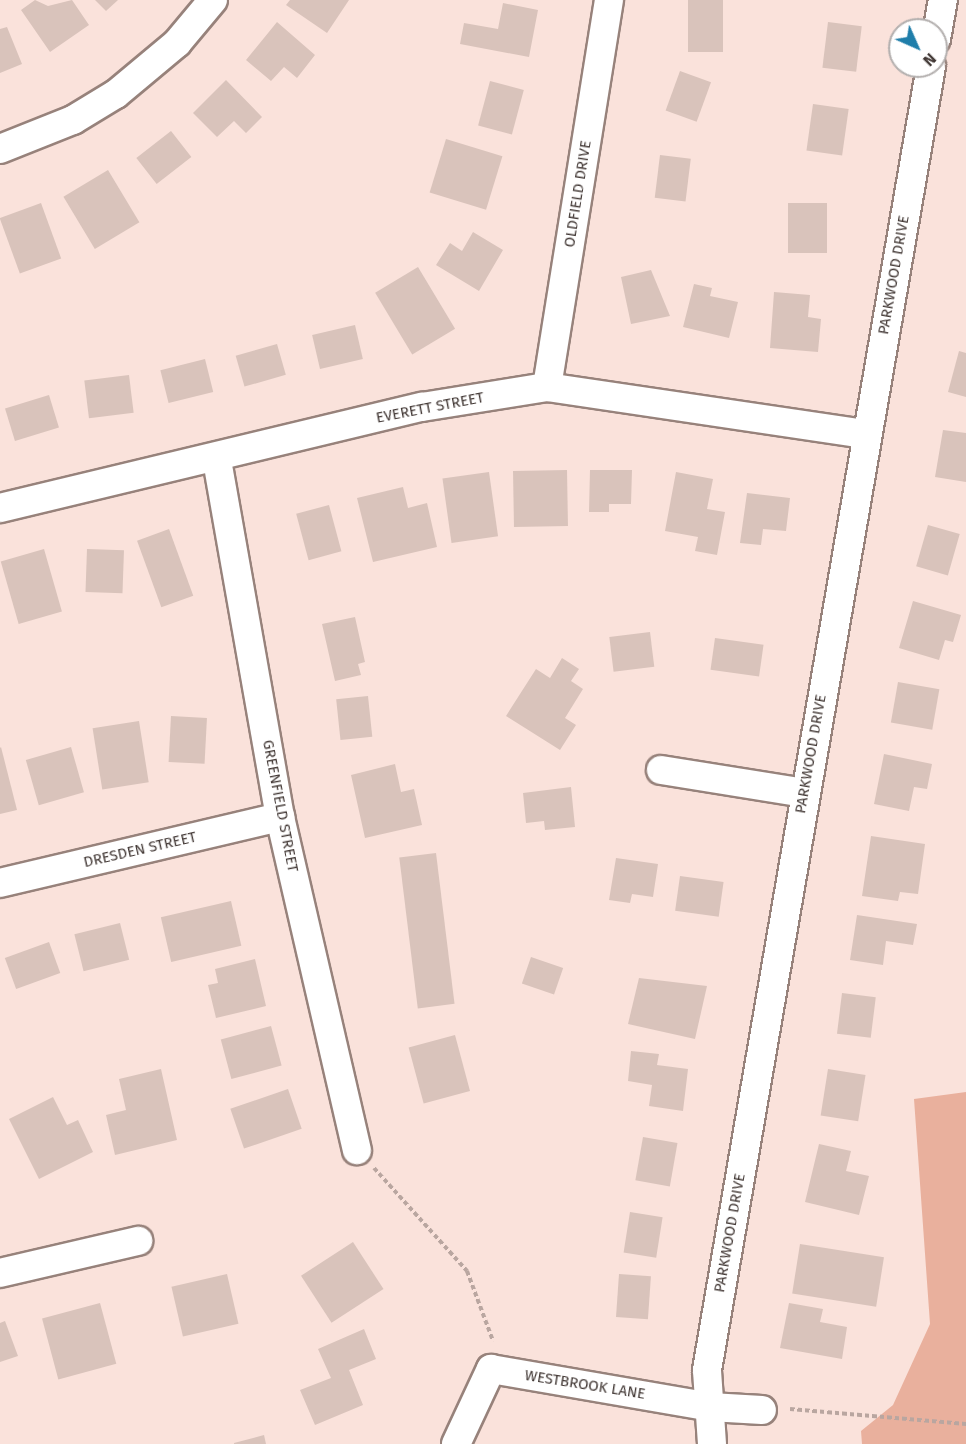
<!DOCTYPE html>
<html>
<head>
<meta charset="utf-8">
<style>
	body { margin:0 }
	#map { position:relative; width:966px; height:1444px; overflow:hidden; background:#fae2db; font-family:"Fira Sans",sans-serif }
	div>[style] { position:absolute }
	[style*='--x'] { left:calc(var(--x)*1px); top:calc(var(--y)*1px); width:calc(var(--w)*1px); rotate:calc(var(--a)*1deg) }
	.green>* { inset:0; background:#e9b09d }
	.building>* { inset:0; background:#d9c3bb; transform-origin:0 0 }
	.path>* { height:4px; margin-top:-2px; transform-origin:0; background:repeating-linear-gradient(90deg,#b9a6a0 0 4.5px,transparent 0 7.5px) }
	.roads { filter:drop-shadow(2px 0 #97827b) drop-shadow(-2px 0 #97827b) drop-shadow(0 2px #97827b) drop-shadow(0 -2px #97827b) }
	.minor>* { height:28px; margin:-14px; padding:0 14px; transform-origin:14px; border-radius:14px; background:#fff }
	span { translate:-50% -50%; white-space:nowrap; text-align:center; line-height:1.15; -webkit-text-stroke:4.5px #fff; paint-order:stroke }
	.street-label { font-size:15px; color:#423835 }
	.north { position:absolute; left:888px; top:18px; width:60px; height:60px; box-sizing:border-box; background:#fff; border:2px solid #b3afae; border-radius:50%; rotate:135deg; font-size:16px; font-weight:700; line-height:24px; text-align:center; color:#423835 }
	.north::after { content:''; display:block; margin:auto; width:21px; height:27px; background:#1f7eaa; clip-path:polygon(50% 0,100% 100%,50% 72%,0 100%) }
</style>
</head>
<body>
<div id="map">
	<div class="green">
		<div style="clip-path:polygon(966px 1092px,966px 1444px,862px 1444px,861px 1431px,893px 1405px,930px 1324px,914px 1099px)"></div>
	</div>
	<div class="building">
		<div style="clip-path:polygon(35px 0,48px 6px,72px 0,89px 25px,50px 52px,21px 10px)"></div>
		<div style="clip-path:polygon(95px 0,118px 0,106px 11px)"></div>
		<div style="clip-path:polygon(290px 0,349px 0,327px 33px,286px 5px)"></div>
		<div style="left:688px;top:0;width:35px;height:52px"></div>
		<div style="clip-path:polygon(503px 3px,538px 10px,529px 57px,460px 44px,464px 23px,498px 29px)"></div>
		<div style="clip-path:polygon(277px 22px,315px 55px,297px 78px,284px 67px,271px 81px,246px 60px)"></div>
		<div style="left:828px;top:22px;width:34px;height:46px;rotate:7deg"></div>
		<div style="clip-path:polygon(7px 27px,22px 64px,0 73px,0 29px)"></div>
		<div style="left:680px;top:71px;width:33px;height:42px;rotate:20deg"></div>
		<div style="clip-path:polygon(226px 80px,262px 117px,246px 133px,234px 121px,217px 137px,193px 113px)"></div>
		<div style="left:490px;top:81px;width:35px;height:46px;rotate:15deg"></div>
		<div style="left:813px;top:104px;width:36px;height:47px;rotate:8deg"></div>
		<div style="left:171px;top:131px;width:33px;height:44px;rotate:52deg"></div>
		<div style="left:446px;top:139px;width:59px;height:56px;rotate:17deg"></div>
		<div style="left:660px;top:155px;width:31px;height:43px;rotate:7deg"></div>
		<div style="left:108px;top:170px;width:61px;height:52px;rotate:59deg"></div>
		<div style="left:41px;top:203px;width:59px;height:44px;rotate:70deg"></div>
		<div style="left:788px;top:203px;width:39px;height:50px"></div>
		<div style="clip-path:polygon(473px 232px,503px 250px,479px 291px,436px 265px,450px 243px,462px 251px)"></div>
		<div style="left:418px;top:267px;width:72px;height:50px;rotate:59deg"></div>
		<div style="clip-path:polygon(651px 270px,670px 316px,631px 324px,621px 277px)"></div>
		<div style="clip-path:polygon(694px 284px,712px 288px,710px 296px,738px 302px,729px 338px,683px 327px)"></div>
		<div style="clip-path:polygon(774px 292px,810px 295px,808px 317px,821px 319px,818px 352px,770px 348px)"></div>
		<div style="left:355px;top:325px;width:35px;height:44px;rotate:77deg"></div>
		<div style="left:277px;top:344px;width:32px;height:43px;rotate:74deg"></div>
		<div style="clip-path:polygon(959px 351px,966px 353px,966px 397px,948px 392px)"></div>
		<div style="left:205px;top:359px;width:34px;height:46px;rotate:76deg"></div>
		<div style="left:129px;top:375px;width:38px;height:45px;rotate:83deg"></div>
		<div style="left:49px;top:395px;width:34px;height:46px;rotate:73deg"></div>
		<div style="clip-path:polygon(943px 430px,966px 433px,966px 482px,935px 477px)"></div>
		<div style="left:567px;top:470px;width:56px;height:54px;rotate:89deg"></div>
		<div style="clip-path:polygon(590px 470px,632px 470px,631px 504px,609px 504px,609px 512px,589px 512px)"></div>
		<div style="left:489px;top:472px;width:65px;height:47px;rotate:82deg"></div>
		<div style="clip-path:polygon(676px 472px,713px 479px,707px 509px,725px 512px,717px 555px,695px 551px,698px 537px,665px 531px)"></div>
		<div style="clip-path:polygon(403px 487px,408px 508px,427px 503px,437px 547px,373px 562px,357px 498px)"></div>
		<div style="clip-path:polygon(747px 493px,790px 498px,786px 531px,763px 529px,761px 545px,740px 543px)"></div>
		<div style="left:329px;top:505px;width:48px;height:34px;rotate:75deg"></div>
		<div style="left:928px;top:525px;width:33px;height:43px;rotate:16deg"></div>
		<div style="left:169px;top:529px;width:71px;height:34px;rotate:70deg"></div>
		<div style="left:44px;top:549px;width:65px;height:45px;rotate:74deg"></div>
		<div style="left:87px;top:549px;width:37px;height:43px;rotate:2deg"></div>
		<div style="clip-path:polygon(913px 601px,961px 615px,953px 642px,945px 640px,939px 660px,899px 648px)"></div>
		<div style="clip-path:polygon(355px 617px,365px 662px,358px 664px,361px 675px,335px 681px,322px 624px)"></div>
		<div style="left:650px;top:632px;width:35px;height:41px;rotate:83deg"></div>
		<div style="left:715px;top:638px;width:49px;height:32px;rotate:8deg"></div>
		<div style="clip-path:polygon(562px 658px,579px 669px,571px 681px,583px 689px,565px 718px,576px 725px,560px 750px,506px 716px,536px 669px,550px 678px)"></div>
		<div style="left:898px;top:682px;width:42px;height:41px;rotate:10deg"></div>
		<div style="left:368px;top:696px;width:41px;height:32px;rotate:84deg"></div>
		<div style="left:171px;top:716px;width:36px;height:46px;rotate:3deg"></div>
		<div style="left:139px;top:721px;width:62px;height:47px;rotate:81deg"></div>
		<div style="clip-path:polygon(1px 747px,17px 810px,0 814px,0 748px)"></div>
		<div style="left:71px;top:747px;width:47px;height:47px;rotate:74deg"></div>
		<div style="clip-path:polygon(884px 754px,932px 764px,927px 789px,914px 787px,909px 811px,874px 804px)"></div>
		<div style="clip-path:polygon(395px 764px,401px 792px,414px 789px,422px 825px,365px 838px,351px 775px)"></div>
		<div style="clip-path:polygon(571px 787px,575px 827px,545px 830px,544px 821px,526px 823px,523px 793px)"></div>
		<div style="clip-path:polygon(871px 836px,925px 844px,918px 894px,900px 892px,898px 901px,862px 896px)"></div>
		<div style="left:436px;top:853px;width:152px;height:37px;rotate:83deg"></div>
		<div style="clip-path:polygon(616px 858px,658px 864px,653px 897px,632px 894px,630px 903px,609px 900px)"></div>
		<div style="left:680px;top:876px;width:44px;height:35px;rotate:8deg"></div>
		<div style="left:231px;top:901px;width:46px;height:72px;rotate:77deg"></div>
		<div style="clip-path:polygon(857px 915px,917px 924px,913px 945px,886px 941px,883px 965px,850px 960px)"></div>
		<div style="left:120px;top:923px;width:38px;height:47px;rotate:76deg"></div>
		<div style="left:49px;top:942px;width:33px;height:47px;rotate:70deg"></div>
		<div style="left:531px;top:957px;width:34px;height:28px;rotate:19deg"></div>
		<div style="clip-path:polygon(255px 959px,266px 1006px,216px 1018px,208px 985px,218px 983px,215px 969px)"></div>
		<div style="clip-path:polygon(639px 978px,707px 986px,695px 1039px,628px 1024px)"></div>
		<div style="left:842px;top:993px;width:34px;height:41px;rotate:7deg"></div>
		<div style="left:271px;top:1026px;width:41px;height:52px;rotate:75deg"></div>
		<div style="left:455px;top:1035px;width:58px;height:48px;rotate:75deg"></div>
		<div style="clip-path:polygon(631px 1051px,659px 1054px,657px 1065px,688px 1069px,683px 1111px,649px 1106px,652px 1085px,628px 1081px)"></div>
		<div style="clip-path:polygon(161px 1069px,177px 1140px,115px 1155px,106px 1115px,126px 1110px,119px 1079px)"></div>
		<div style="left:828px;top:1069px;width:38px;height:47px;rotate:9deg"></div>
		<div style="left:288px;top:1089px;width:42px;height:61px;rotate:71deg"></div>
		<div style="clip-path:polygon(53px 1097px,67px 1125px,78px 1120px,93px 1152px,39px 1179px,9px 1119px)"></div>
		<div style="left:643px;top:1137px;width:35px;height:44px;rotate:10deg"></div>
		<div style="clip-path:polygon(819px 1144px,851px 1151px,846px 1171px,869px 1176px,859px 1215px,805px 1202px)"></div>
		<div style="left:630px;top:1212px;width:33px;height:41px;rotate:9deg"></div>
		<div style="left:353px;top:1242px;width:56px;height:62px;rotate:57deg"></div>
		<div style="left:800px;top:1244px;width:85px;height:50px;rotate:9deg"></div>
		<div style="left:227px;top:1274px;width:51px;height:57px;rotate:77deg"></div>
		<div style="left:619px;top:1274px;width:32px;height:43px;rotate:4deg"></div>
		<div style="left:100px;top:1303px;width:63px;height:60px;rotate:75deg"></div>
		<div style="clip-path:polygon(789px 1303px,823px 1309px,820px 1322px,847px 1327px,842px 1359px,780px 1348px)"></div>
		<div style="clip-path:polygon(5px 1321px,18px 1356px,0 1362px,0 1323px)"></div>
		<div style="clip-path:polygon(364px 1329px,376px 1359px,349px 1370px,363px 1405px,315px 1425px,300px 1390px,331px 1378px,318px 1349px)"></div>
		<div style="clip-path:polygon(264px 1435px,266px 1444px,234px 1444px,234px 1443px)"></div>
	</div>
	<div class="path">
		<div style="--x:374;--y:1168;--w:139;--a:47.9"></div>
		<div style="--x:467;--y:1271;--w:75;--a:69.6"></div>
		<div style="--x:790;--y:1409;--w:177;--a:4.9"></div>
	</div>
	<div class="roads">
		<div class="minor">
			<div style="--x:936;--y:39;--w:40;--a:-80"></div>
			<div style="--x:0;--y:149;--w:79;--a:-21.7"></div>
			<div style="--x:73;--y:120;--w:50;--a:-31.2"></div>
			<div style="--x:116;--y:94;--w:80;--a:-39.9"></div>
			<div style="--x:177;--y:43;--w:56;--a:-50.1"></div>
			<div style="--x:547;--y:387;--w:392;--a:-80.9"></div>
			<div style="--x:217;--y:460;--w:363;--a:80"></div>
			<div style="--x:280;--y:817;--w:342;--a:77"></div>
			<div style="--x:0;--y:508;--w:434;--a:-13.5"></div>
			<div style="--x:422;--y:407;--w:127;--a:-9.1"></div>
			<div style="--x:547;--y:387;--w:322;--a:8.4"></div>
			<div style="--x:661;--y:770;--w:145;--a:9.1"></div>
			<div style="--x:0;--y:883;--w:288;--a:-13.3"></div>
			<div style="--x:0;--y:1273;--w:142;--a:-13.1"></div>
			<div style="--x:456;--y:1444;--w:83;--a:-65"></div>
			<div style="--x:491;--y:1369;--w:222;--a:9.8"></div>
			<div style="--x:710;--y:1407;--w:52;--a:3.3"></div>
			<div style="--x:712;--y:1444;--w:74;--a:-93.9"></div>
			<div style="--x:707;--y:1370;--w:1323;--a:-80.25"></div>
		</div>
	</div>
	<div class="street-label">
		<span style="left:578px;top:194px;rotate:-81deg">OLDFIELD DRIVE</span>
		<span style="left:894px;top:275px;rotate:-80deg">PARKWOOD DRIVE</span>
		<span style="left:430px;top:408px;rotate:-11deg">EVERETT STREET</span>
		<span style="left:811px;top:754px;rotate:-80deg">PARKWOOD DRIVE</span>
		<span style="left:280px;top:806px;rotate:79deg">GREENFIELD STREET</span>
		<span style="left:140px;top:850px;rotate:-13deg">DRESDEN STREET</span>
		<span style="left:730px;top:1233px;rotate:-80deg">PARKWOOD DRIVE</span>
		<span style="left:585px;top:1385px;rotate:9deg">WESTBROOK LANE</span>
	</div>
	<div class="north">N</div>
</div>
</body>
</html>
